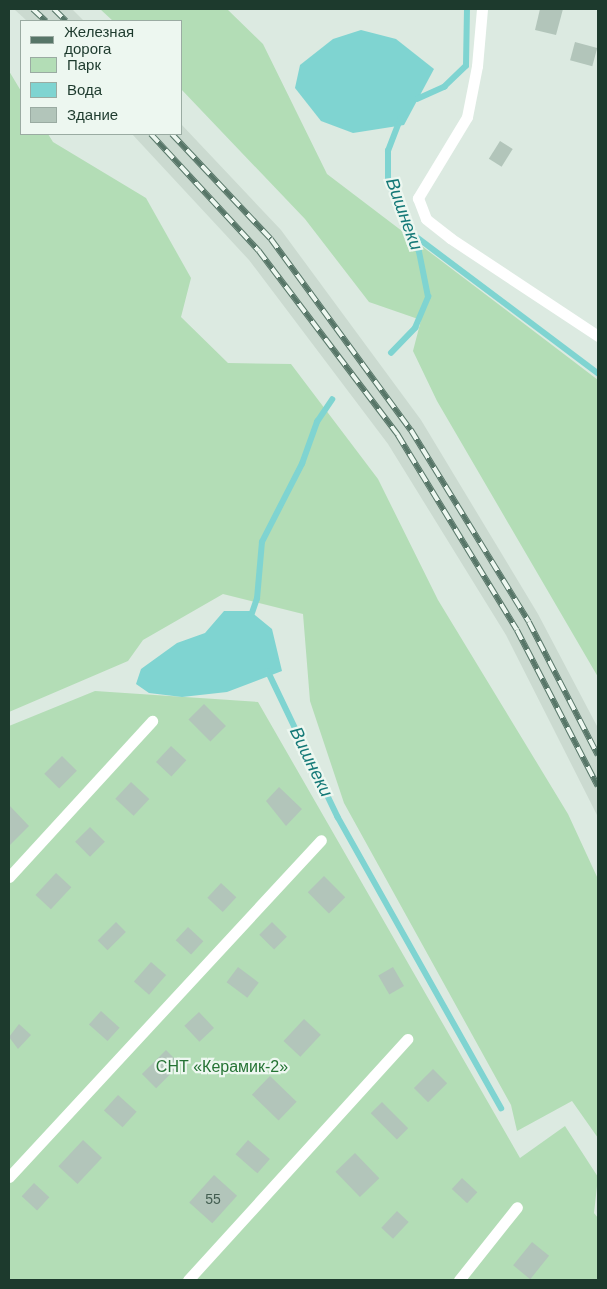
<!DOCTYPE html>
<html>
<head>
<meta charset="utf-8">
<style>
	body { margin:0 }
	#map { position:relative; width:607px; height:1289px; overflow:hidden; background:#dceae1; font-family:Helvetica,sans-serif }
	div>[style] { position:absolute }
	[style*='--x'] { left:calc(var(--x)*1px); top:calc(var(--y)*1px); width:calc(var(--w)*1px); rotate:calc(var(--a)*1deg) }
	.built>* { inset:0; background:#cbdad0 }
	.green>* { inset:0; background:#b3ddb6 }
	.water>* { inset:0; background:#7fd4d1 }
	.stream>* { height:5.5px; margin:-2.75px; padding:0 2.75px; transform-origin:2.75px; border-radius:2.75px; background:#7fd4d1 }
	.building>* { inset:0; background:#b2c5ba; transform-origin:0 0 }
	.service>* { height:11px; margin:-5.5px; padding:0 5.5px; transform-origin:5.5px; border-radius:5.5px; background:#fff }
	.rail>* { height:5.5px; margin-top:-2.75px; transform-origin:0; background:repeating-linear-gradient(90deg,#edf7f0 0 11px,#577668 0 22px); box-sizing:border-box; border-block:1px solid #577668 }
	span { translate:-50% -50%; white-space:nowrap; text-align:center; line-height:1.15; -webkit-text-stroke:4.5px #edf7f0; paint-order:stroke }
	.number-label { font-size:14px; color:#425d50 }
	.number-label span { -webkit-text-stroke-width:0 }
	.park-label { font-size:16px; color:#257334 }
	.water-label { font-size:18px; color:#147977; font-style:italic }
	.frame { position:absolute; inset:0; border:10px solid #1d3a2d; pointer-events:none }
	.legend { position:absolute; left:20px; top:20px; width:162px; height:115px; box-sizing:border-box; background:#edf7f0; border:1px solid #9aaba2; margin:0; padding:6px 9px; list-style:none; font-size:15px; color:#1d3a2d }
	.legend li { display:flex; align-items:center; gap:10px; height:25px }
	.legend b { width:25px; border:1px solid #9aaba2 }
</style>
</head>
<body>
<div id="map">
	<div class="built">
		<div style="clip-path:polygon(14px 9px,72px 9px,84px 21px,27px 21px)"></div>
		<div style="clip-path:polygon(181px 124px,281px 230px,421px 420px,538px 614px,598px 728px,598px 817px,506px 635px,388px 444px,249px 260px,132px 134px,181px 134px)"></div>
	</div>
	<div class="green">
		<div style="clip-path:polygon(100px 9px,227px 9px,263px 44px,327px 174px,598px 380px,598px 677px,437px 401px,413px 351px,421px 320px,369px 302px,305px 219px,181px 89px,181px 21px,113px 21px)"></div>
		<div style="clip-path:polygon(9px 71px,21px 91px,21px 134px,48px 134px,53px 142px,146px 198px,191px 278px,181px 317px,228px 363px,291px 364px,378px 479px,438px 600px,568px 814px,598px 879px,598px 1138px,572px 1101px,517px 1131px,511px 1105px,344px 803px,310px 701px,303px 614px,223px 594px,143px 640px,128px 661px,9px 712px)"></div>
		<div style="clip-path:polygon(95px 691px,258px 702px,520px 1158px,565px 1126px,598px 1177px,594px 1213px,598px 1218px,598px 1280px,9px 1280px,9px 726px)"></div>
	</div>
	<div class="water">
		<div style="clip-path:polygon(361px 30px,396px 39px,434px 69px,404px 125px,353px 133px,321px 121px,295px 88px,300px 65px,333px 39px)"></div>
		<div style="clip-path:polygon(224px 611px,250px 611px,272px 629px,282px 671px,227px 692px,182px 697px,149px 693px,136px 684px,141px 669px,177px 643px,205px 633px)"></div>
	</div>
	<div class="stream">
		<div style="--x:417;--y:99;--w:30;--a:-24"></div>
		<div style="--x:444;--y:87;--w:30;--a:-44"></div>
		<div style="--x:466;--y:66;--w:57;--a:-89"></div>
		<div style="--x:410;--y:232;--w:235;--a:36.9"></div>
		<div style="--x:391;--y:353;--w:35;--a:-46"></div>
		<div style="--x:415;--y:328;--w:34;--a:-67"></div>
		<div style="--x:428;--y:297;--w:46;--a:-101.3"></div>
		<div style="--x:419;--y:252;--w:77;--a:-113.9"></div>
		<div style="--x:388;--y:182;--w:31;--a:-90"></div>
		<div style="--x:388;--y:151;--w:34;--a:-69"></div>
		<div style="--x:251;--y:616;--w:18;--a:-71"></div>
		<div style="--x:257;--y:599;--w:57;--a:-85"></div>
		<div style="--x:262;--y:542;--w:88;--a:-62.9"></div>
		<div style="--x:302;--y:464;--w:45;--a:-70.3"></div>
		<div style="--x:317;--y:422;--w:27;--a:-56"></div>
		<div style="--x:268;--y:671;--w:162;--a:64.4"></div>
		<div style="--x:338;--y:817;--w:334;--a:60.7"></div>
	</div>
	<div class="building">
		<div style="clip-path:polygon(540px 9px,563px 9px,556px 35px,535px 30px)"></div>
		<div style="left:575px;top:42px;width:23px;height:19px;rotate:15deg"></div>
		<div style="left:500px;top:141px;width:15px;height:21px;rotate:32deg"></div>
		<div style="left:204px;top:704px;width:31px;height:22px;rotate:45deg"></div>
		<div style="left:171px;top:746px;width:21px;height:22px;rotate:43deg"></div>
		<div style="left:62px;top:756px;width:21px;height:25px;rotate:45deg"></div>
		<div style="left:131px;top:782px;width:25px;height:23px;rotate:43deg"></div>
		<div style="clip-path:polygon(279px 787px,302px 809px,286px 826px,266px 801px)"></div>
		<div style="clip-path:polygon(9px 805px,29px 826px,9px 846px)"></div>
		<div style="left:90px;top:827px;width:21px;height:21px;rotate:45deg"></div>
		<div style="left:56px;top:873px;width:21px;height:30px;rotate:43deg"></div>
		<div style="left:324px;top:876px;width:30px;height:23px;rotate:45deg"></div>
		<div style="left:221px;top:883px;width:21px;height:20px;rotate:43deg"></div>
		<div style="left:116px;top:922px;width:14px;height:26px;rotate:45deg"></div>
		<div style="left:272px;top:922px;width:21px;height:18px;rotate:45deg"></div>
		<div style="left:188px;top:927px;width:21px;height:18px;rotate:43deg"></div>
		<div style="left:151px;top:962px;width:20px;height:26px;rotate:41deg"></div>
		<div style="left:238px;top:967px;width:26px;height:19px;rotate:37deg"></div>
		<div style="left:393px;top:967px;width:22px;height:17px;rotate:60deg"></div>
		<div style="left:101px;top:1011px;width:25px;height:18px;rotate:42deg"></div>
		<div style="left:199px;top:1012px;width:22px;height:20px;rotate:47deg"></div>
		<div style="left:304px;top:1019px;width:23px;height:30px;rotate:43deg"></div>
		<div style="clip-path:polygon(19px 1024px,31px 1035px,18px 1049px,9px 1037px)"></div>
		<div style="left:166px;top:1050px;width:20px;height:34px;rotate:45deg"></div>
		<div style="left:433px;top:1069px;width:20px;height:27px;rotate:45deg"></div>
		<div style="left:270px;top:1076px;width:37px;height:26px;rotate:44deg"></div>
		<div style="left:118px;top:1095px;width:25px;height:21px;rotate:42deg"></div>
		<div style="left:382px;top:1102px;width:37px;height:16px;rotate:45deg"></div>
		<div style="left:83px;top:1140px;width:26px;height:36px;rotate:43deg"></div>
		<div style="left:248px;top:1140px;width:29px;height:19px;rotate:41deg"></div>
		<div style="left:355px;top:1153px;width:35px;height:27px;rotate:46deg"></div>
		<div style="left:214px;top:1175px;width:31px;height:37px;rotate:42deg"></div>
		<div style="left:462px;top:1178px;width:21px;height:15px;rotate:43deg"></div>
		<div style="left:34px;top:1183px;width:21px;height:18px;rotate:43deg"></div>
		<div style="left:397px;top:1211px;width:16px;height:23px;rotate:43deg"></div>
		<div style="left:532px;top:1242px;width:22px;height:30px;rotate:39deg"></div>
	</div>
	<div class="service">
		<div style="--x:482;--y:9;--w:57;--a:95"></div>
		<div style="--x:477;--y:66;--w:52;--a:101.1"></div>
		<div style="--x:467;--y:117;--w:95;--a:121.2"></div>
		<div style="--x:418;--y:198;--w:22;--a:69"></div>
		<div style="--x:426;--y:219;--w:31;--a:38"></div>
		<div style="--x:450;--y:238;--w:178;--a:33.5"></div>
		<div style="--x:9;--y:877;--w:212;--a:-47.5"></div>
		<div style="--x:9;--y:1177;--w:459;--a:-47.2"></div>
		<div style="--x:188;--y:1280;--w:326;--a:-47.7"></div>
		<div style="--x:459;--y:1280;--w:93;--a:-51.5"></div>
	</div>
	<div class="rail">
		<div style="--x:33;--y:9;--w:18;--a:43"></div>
		<div style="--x:54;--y:9;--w:17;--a:45"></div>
		<div style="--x:151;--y:134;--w:159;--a:47.3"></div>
		<div style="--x:259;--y:251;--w:231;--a:52.9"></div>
		<div style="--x:398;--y:435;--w:228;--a:58.6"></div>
		<div style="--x:517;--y:630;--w:176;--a:62.6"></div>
		<div style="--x:172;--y:134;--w:144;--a:46.7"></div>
		<div style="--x:271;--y:239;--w:237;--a:53.8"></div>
		<div style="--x:411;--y:430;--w:225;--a:58.4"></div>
		<div style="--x:529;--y:622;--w:150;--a:62.6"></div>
	</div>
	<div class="number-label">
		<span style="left:213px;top:1199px">55</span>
	</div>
	<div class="park-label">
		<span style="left:222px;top:1067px">СНТ «Керамик-2»</span>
	</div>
	<div class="water-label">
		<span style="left:404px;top:214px;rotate:70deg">Вишнеки</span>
		<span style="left:311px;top:762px;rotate:64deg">Вишнеки</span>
	</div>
	<div class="frame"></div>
	<ul class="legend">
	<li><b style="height:6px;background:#577668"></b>Железная дорога</li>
	<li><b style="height:14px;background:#b3ddb6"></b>Парк</li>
	<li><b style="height:14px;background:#7fd4d1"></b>Вода</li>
	<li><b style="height:14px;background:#b2c5ba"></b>Здание</li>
	</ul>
</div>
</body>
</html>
